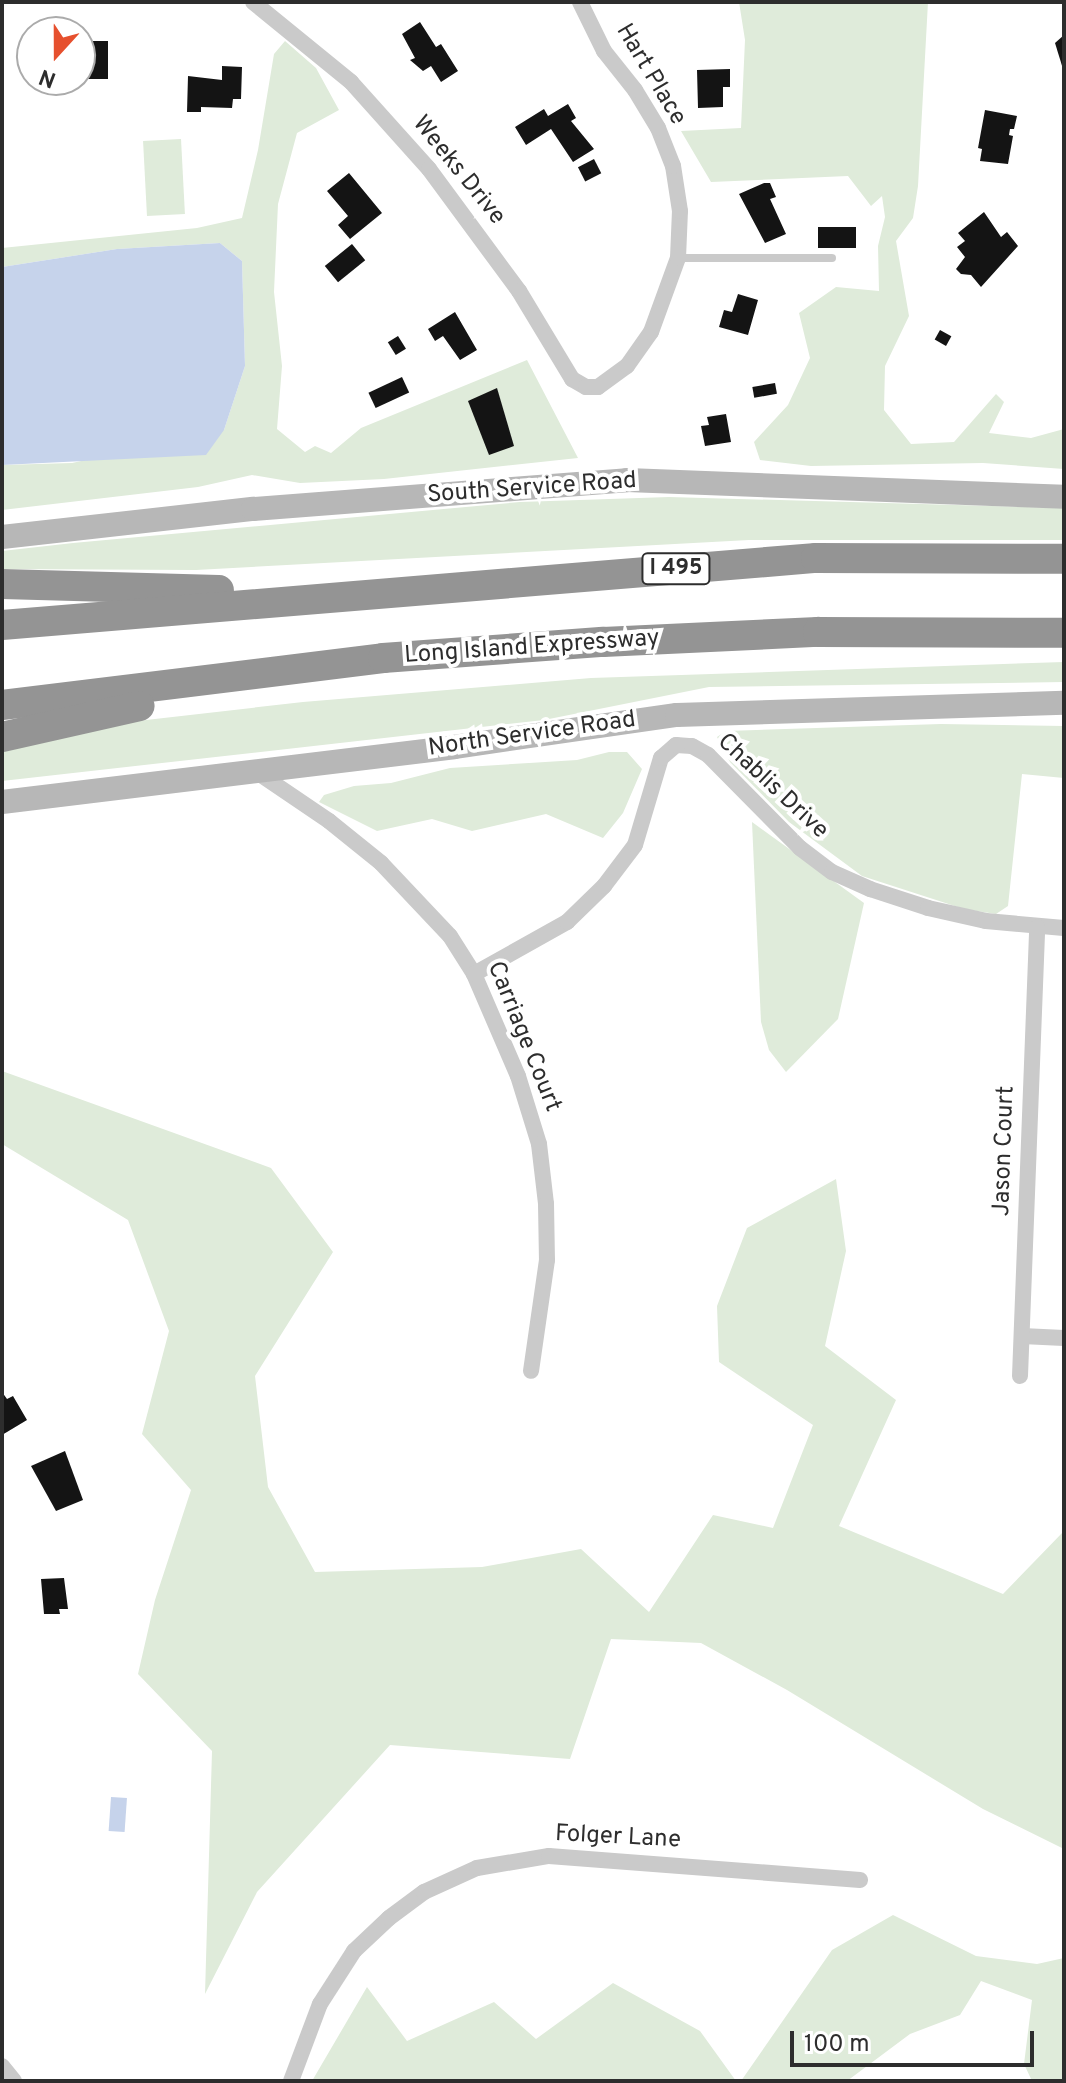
<!DOCTYPE html>
<html>
<head>
<meta charset="utf-8">
<style>
	body { margin:0 }
	#map { position:relative; width:1066px; height:2083px; overflow:hidden; background:#fff; font-family:Overpass,sans-serif }
	div>[style] { position:absolute }
	[style*='--x'] { left:calc(var(--x)*1px); top:calc(var(--y)*1px); width:calc(var(--w)*1px); rotate:calc(var(--a)*1deg) }
	.green>* { inset:0; background:#dfebda; transform-origin:0 0 }
	.water>* { inset:0; background:#c6d3eb; transform-origin:0 0 }
	.building>* { inset:0; background:#141414; transform-origin:0 0 }
	.service>* { height:8px; margin:-4px; padding:0 4px; transform-origin:4px; border-radius:4px; background:#cacaca }
	.minor>* { height:16px; margin:-8px; padding:0 8px; transform-origin:8px; border-radius:8px; background:#cacaca }
	.secondary>* { height:24px; margin:-12px; padding:0 12px; transform-origin:12px; border-radius:12px; background:#b7b7b7 }
	.motorway>* { height:30px; margin:-15px; padding:0 15px; transform-origin:15px; border-radius:15px; background:#949494 }
	span { translate:-50% -50%; white-space:nowrap; text-align:center; line-height:1.15; -webkit-text-stroke:8px #fff; paint-order:stroke }
	.shield-label span { padding:2px 6px; background:#fff; border:2px solid; border-radius:6px; -webkit-text-stroke-width:0 }
	.shield-label { font-size:22px; color:#2d2d2d; font-weight:700 }
	.street-label { font-size:24px; color:#2d2d2d }
	.frame { position:absolute; inset:0; border:4px solid #2d2d2d; pointer-events:none }
	.north { position:absolute; left:16px; top:16px; width:80px; height:80px; box-sizing:border-box; background:#fff; border:2px solid #ababab; border-radius:50%; rotate:201deg; font-size:22px; font-weight:700; line-height:32px; text-align:center; color:#2d2d2d }
	.north::after { content:''; display:block; margin:auto; width:28px; height:36px; background:#e6502e; clip-path:polygon(50% 0,100% 100%,50% 72%,0 100%) }
	.scale { position:absolute; left:790px; top:2031px; width:244px; height:36px; box-sizing:border-box; border:4px solid #2d2d2d; border-top:0; padding-left:10px; font-size:24px; line-height:28px; white-space:nowrap; color:#2d2d2d; -webkit-text-stroke:6px #fff; paint-order:stroke }
</style>
</head>
<body>
<div id="map">
	<div class="green">
		<div style="clip-path:polygon(739px 2px,928px 2px,918px 186px,913px 218px,896px 241px,909px 316px,885px 366px,884px 410px,911px 444px,954px 442px,996px 394px,1004px 402px,989px 433px,1031px 438px,1064px 429px,1064px 469px,983px 463px,811px 466px,760px 460px,754px 442px,788px 405px,810px 358px,799px 313px,836px 287px,879px 291px,878px 246px,885px 217px,882px 196px,871px 206px,848px 176px,711px 182px,681px 131px,741px 128px,745px 40px)"></div>
		<div style="clip-path:polygon(285px 41px,316px 68px,339px 110px,297px 133px,278px 204px,274px 292px,282px 366px,277px 429px,305px 452px,315px 446px,331px 453px,361px 428px,527px 360px,578px 458px,384px 479px,300px 483px,252px 475px,198px 487px,2px 510px,2px 465px,72px 463px,224px 430px,245px 366px,242px 261px,220px 243px,117px 249px,2px 267px,2px 248px,197px 228px,242px 218px,258px 150px,274px 54px)"></div>
		<div style="left:181px;top:139px;width:75px;height:38px;rotate:87deg"></div>
		<div style="clip-path:polygon(669px 497px,1064px 508px,1064px 540px,749px 540px,196px 570px,2px 569px,2px 551px,73px 543px,520px 502px)"></div>
		<div style="clip-path:polygon(1064px 662px,1064px 682px,709px 687px,544px 720px,2px 781px,2px 744px,67px 729px,303px 702px,591px 678px)"></div>
		<div style="clip-path:polygon(941px 724px,1064px 726px,1064px 778px,1022px 774px,1008px 906px,996px 914px,964px 909px,862px 876px,789px 822px,730px 762px,717px 737px,726px 731px)"></div>
		<div style="clip-path:polygon(609px 752px,627px 752px,642px 769px,623px 813px,603px 838px,546px 814px,472px 831px,432px 819px,377px 831px,319px 802px,324px 795px,354px 786px,391px 783px,450px 768px,577px 760px)"></div>
		<div style="clip-path:polygon(752px 822px,864px 903px,838px 1019px,786px 1072px,769px 1050px,761px 1022px)"></div>
		<div style="clip-path:polygon(2px 1071px,271px 1168px,333px 1252px,255px 1376px,268px 1487px,315px 1572px,482px 1567px,581px 1549px,649px 1612px,713px 1515px,773px 1528px,813px 1425px,719px 1362px,717px 1306px,747px 1228px,836px 1179px,846px 1251px,825px 1346px,896px 1400px,839px 1526px,1003px 1594px,1064px 1531px,1064px 1849px,983px 1809px,787px 1690px,701px 1643px,611px 1639px,570px 1759px,390px 1745px,257px 1892px,205px 1994px,212px 1751px,138px 1674px,155px 1600px,191px 1490px,142px 1434px,169px 1331px,128px 1220px,2px 1144px)"></div>
		<div style="clip-path:polygon(893px 1915px,976px 1956px,1037px 1964px,1064px 1958px,1064px 2081px,1032px 2081px,1024px 2064px,1032px 2000px,981px 1981px,960px 2015px,910px 2034px,847px 2081px,741px 2081px,832px 1950px)"></div>
		<div style="clip-path:polygon(613px 1983px,700px 2031px,736px 2081px,312px 2081px,367px 1987px,407px 2041px,494px 2002px,536px 2039px)"></div>
	</div>
	<div class="water">
		<div style="clip-path:polygon(220px 243px,242px 261px,245px 366px,224px 430px,206px 455px,2px 465px,2px 267px,117px 249px)"></div>
		<div style="left:111px;top:1797px;width:16px;height:34px;rotate:4deg"></div>
	</div>
	<div class="building">
		<div style="clip-path:polygon(420px 22px,436px 47px,441px 44px,458px 71px,441px 82px,431px 66px,423px 71px,410px 60px,415px 58px,402px 34px)"></div>
		<div style="clip-path:polygon(1064px 35px,1064px 69px,1063px 69px,1055px 43px)"></div>
		<div style="left:80px;top:41px;width:28px;height:38px"></div>
		<div style="clip-path:polygon(222px 66px,242px 67px,241px 99px,233px 99px,232px 108px,201px 107px,201px 112px,187px 112px,188px 76px,222px 80px)"></div>
		<div style="clip-path:polygon(730px 69px,730px 87px,723px 87px,723px 107px,698px 108px,697px 70px)"></div>
		<div style="clip-path:polygon(568px 104px,576px 118px,571px 121px,594px 149px,573px 162px,551px 129px,526px 145px,515px 127px,544px 109px,548px 116px)"></div>
		<div style="clip-path:polygon(985px 110px,1017px 116px,1014px 129px,1010px 129px,1009px 135px,1013px 136px,1008px 164px,980px 161px,982px 149px,978px 148px)"></div>
		<div style="left:594px;top:159px;width:16px;height:18px;rotate:63deg"></div>
		<div style="clip-path:polygon(349px 173px,382px 213px,350px 239px,338px 225px,348px 216px,327px 191px)"></div>
		<div style="clip-path:polygon(764px 183px,770px 183px,776px 197px,770px 199px,786px 234px,765px 243px,739px 194px)"></div>
		<div style="clip-path:polygon(984px 212px,1001px 237px,1007px 232px,1018px 246px,981px 287px,971px 275px,961px 274px,956px 269px,965px 257px,957px 247px,965px 241px,958px 233px)"></div>
		<div style="left:818px;top:227px;width:38px;height:21px"></div>
		<div style="left:352px;top:244px;width:21px;height:35px;rotate:51deg"></div>
		<div style="clip-path:polygon(738px 294px,758px 300px,748px 335px,719px 327px,724px 310px,732px 312px)"></div>
		<div style="clip-path:polygon(455px 312px,477px 350px,460px 360px,443px 336px,435px 341px,428px 329px)"></div>
		<div style="left:940px;top:330px;width:13px;height:11px;rotate:29deg"></div>
		<div style="left:398px;top:336px;width:15px;height:12px;rotate:58deg"></div>
		<div style="left:402px;top:377px;width:17px;height:37px;rotate:65deg"></div>
		<div style="left:775px;top:383px;width:11px;height:23px;rotate:80deg"></div>
		<div style="clip-path:polygon(497px 388px,514px 446px,489px 455px,468px 401px)"></div>
		<div style="clip-path:polygon(726px 414px,731px 442px,705px 446px,701px 426px,709px 425px,707px 417px)"></div>
		<div style="clip-path:polygon(2px 1392px,7px 1399px,13px 1396px,27px 1420px,2px 1435px)"></div>
		<div style="clip-path:polygon(65px 1451px,83px 1500px,56px 1511px,31px 1466px)"></div>
		<div style="clip-path:polygon(64px 1578px,68px 1609px,59px 1609px,60px 1614px,44px 1614px,41px 1579px)"></div>
	</div>
	<div class="service">
		<div style="--x:678;--y:258;--w:154;--a:0"></div>
	</div>
	<div class="minor">
		<div style="--x:253;--y:2;--w:127;--a:39.2"></div>
		<div style="--x:351;--y:82;--w:117;--a:48.1"></div>
		<div style="--x:429;--y:169;--w:152;--a:53.6"></div>
		<div style="--x:519;--y:291;--w:103;--a:58.9"></div>
		<div style="--x:572;--y:379;--w:16;--a:30"></div>
		<div style="--x:586;--y:387;--w:12;--a:0"></div>
		<div style="--x:598;--y:387;--w:36;--a:-36"></div>
		<div style="--x:627;--y:366;--w:42;--a:-54.8"></div>
		<div style="--x:651;--y:332;--w:79;--a:-70"></div>
		<div style="--x:678;--y:258;--w:47;--a:-87.6"></div>
		<div style="--x:680;--y:211;--w:46;--a:-98.8"></div>
		<div style="--x:673;--y:166;--w:41;--a:-111.5"></div>
		<div style="--x:658;--y:128;--w:44;--a:-121.2"></div>
		<div style="--x:635;--y:90;--w:50;--a:-128.5"></div>
		<div style="--x:604;--y:51;--w:55;--a:-116.1"></div>
		<div style="--x:254;--y:770;--w:91;--a:34.2"></div>
		<div style="--x:329;--y:821;--w:67;--a:38.9"></div>
		<div style="--x:381;--y:863;--w:100;--a:46.6"></div>
		<div style="--x:450;--y:936;--w:45;--a:57.7"></div>
		<div style="--x:474;--y:974;--w:111;--a:66.7"></div>
		<div style="--x:518;--y:1076;--w:71;--a:72.8"></div>
		<div style="--x:539;--y:1144;--w:60;--a:83.3"></div>
		<div style="--x:546;--y:1204;--w:56;--a:89"></div>
		<div style="--x:547;--y:1260;--w:112;--a:98.2"></div>
		<div style="--x:474;--y:974;--w:107;--a:-29.2"></div>
		<div style="--x:567;--y:922;--w:52;--a:-44.2"></div>
		<div style="--x:604;--y:886;--w:51;--a:-52.9"></div>
		<div style="--x:635;--y:845;--w:91;--a:-73.4"></div>
		<div style="--x:661;--y:758;--w:20;--a:-41"></div>
		<div style="--x:676;--y:745;--w:16;--a:4"></div>
		<div style="--x:692;--y:746;--w:18;--a:29"></div>
		<div style="--x:708;--y:755;--w:131;--a:45.3"></div>
		<div style="--x:800;--y:848;--w:40;--a:37"></div>
		<div style="--x:832;--y:872;--w:42;--a:24.1"></div>
		<div style="--x:870;--y:889;--w:61;--a:18.1"></div>
		<div style="--x:928;--y:908;--w:59;--a:12.6"></div>
		<div style="--x:986;--y:921;--w:78;--a:5.1"></div>
		<div style="--x:1022;--y:1336;--w:42;--a:2.7"></div>
		<div style="--x:1020;--y:1376;--w:449;--a:-87.8"></div>
		<div style="--x:2;--y:2066;--w:19;--a:51"></div>
		<div style="--x:291;--y:2081;--w:82;--a:-69.4"></div>
		<div style="--x:320;--y:2004;--w:63;--a:-57.3"></div>
		<div style="--x:354;--y:1951;--w:48;--a:-43.3"></div>
		<div style="--x:389;--y:1918;--w:44;--a:-36.6"></div>
		<div style="--x:424;--y:1892;--w:58;--a:-24.4"></div>
		<div style="--x:477;--y:1868;--w:73;--a:-9.5"></div>
		<div style="--x:549;--y:1856;--w:312;--a:4.4"></div>
	</div>
	<div class="secondary">
		<div style="--x:2;--y:537;--w:253;--a:-6.4"></div>
		<div style="--x:253;--y:509;--w:375;--a:-4.4"></div>
		<div style="--x:627;--y:480;--w:437;--a:2.2"></div>
		<div style="--x:2;--y:802;--w:455;--a:-6.9"></div>
		<div style="--x:454;--y:747;--w:225;--a:-8.2"></div>
		<div style="--x:677;--y:715;--w:387;--a:-1.8"></div>
	</div>
	<div class="motorway">
		<div style="--x:2;--y:584;--w:217;--a:1.6"></div>
		<div style="--x:2;--y:625;--w:817;--a:-4.71"></div>
		<div style="--x:816;--y:558;--w:248;--a:0.2"></div>
		<div style="--x:2;--y:705;--w:384;--a:-7"></div>
		<div style="--x:383;--y:658;--w:221;--a:-4.2"></div>
		<div style="--x:603;--y:642;--w:215;--a:-2.7"></div>
		<div style="--x:818;--y:632;--w:246;--a:0.2"></div>
		<div style="--x:2;--y:737;--w:141;--a:-12.7"></div>
	</div>
	<div class="shield-label">
		<span style="left:676px;top:569px">I 495</span>
	</div>
	<div class="street-label">
		<span style="left:650px;top:75px;rotate:59deg">Hart Place</span>
		<span style="left:458px;top:171px;rotate:51deg">Weeks Drive</span>
		<span style="left:532px;top:489px;rotate:-4deg">South Service Road</span>
		<span style="left:532px;top:648px;rotate:-4deg">Long Island Expressway</span>
		<span style="left:532px;top:735px;rotate:-8deg">North Service Road</span>
		<span style="left:772px;top:787px;rotate:43deg">Chablis Drive</span>
		<span style="left:523px;top:1037px;rotate:68deg">Carriage Court</span>
		<span style="left:1005px;top:1151px;rotate:-88deg">Jason Court</span>
		<span style="left:618px;top:1838px;rotate:3deg">Folger Lane</span>
	</div>
	<div class="frame"></div>
	<div class="north">N</div>
	<div class="scale">100 m</div>
</div>
</body>
</html>
